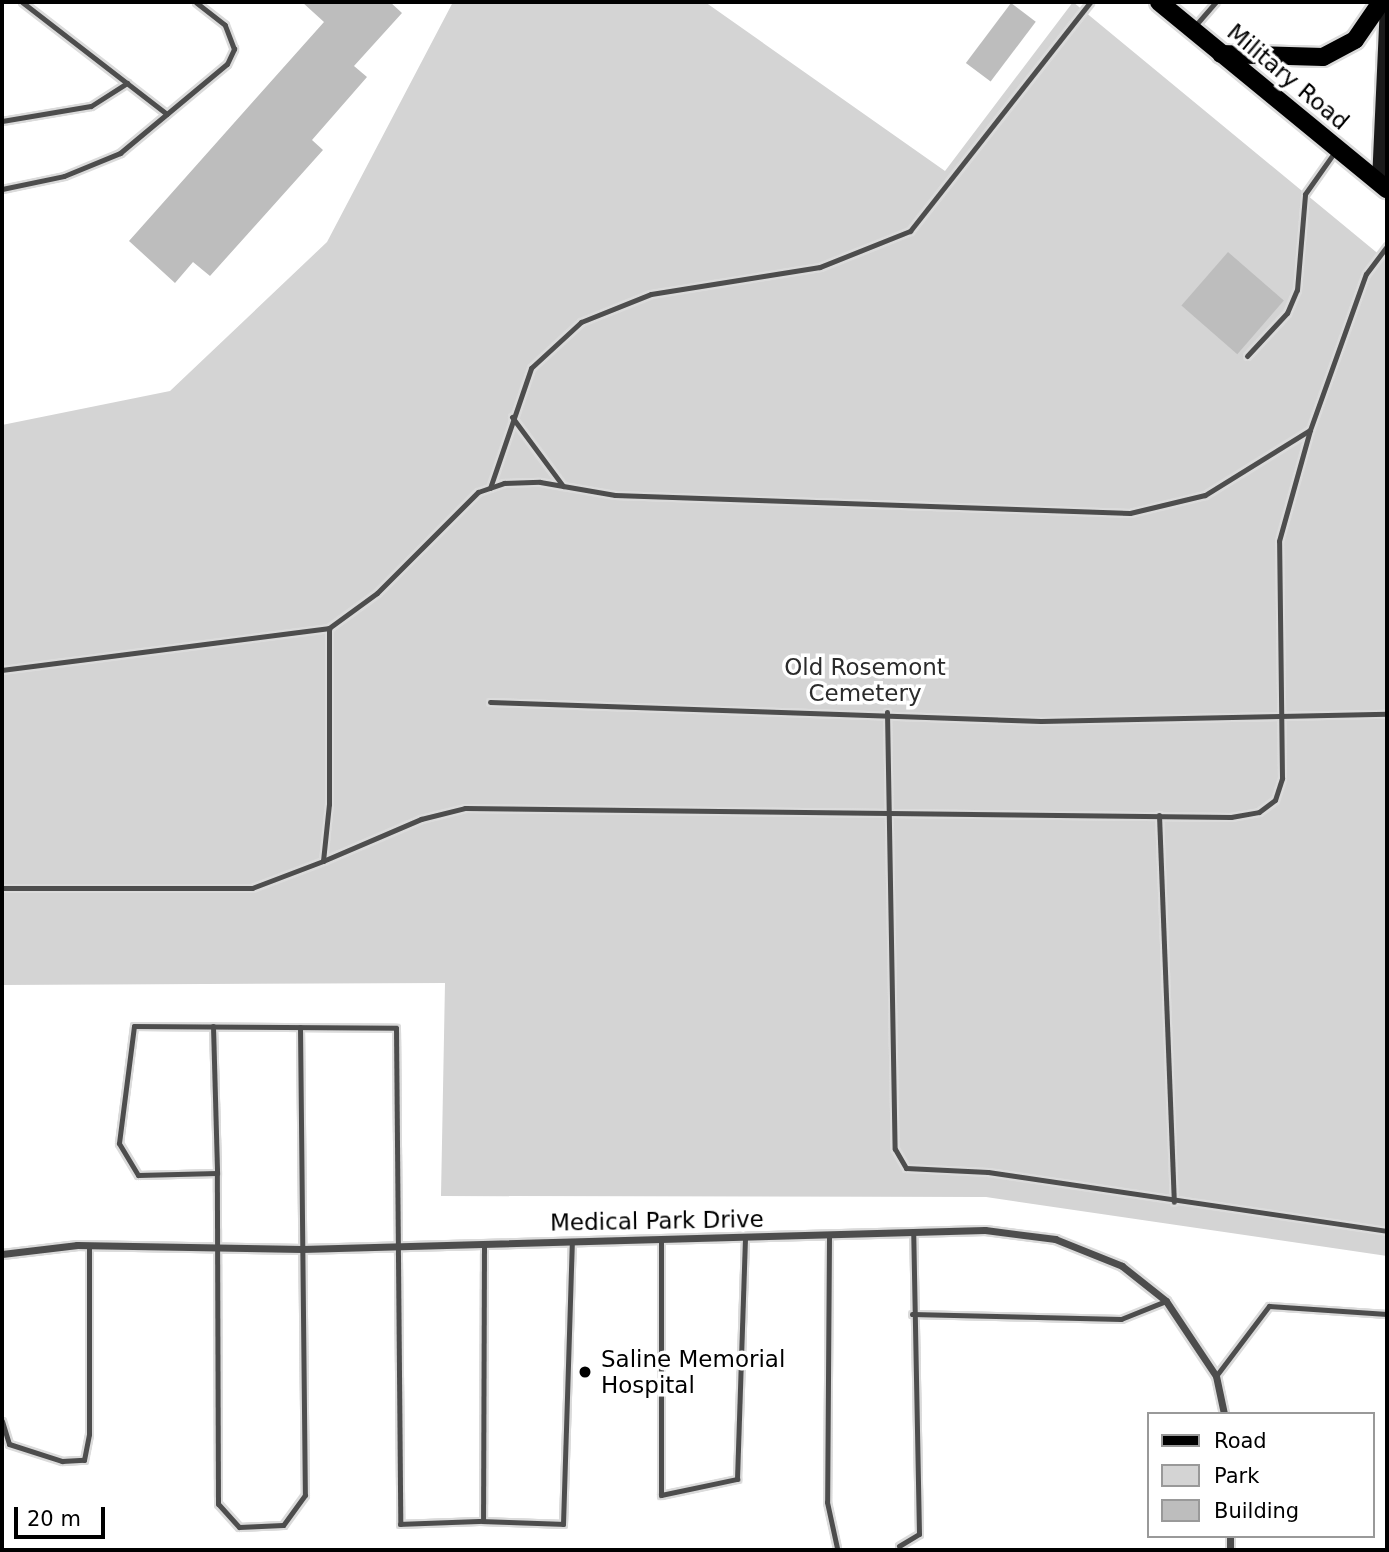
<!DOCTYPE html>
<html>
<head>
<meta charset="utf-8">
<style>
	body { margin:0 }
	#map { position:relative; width:1389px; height:1552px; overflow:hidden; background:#fff; font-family:"DejaVu Sans",sans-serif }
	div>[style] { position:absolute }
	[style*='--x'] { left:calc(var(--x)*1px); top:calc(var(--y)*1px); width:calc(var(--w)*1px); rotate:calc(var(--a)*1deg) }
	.green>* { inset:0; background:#d4d4d4 }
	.building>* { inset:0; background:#bdbdbd; transform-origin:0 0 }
	.roads { filter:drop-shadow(2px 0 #dbdbdb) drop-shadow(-2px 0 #dbdbdb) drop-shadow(0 2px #dbdbdb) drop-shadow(0 -2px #dbdbdb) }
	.lane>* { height:5px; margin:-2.5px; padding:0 2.5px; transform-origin:2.5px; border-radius:2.5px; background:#4d4d4d }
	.street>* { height:7px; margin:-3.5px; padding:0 3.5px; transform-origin:3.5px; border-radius:3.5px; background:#4d4d4d }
	.secondary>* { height:14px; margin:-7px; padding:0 7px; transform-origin:7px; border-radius:7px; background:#1a1a1a }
	.primary>* { height:18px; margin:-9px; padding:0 9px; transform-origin:9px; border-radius:9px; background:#000 }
	.dots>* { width:19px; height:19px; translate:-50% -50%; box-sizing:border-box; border:4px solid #fff; border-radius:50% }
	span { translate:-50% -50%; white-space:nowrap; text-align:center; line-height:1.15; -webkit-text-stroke:7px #fff; paint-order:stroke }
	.street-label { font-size:23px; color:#000 }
	.park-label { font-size:23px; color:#2b2b2b }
	.poi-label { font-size:23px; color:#000 }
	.left { translate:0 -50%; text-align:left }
	.frame { position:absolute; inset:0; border:4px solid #000; pointer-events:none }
	.legend { position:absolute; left:1147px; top:1412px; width:228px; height:126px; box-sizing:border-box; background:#fff; border:2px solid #999; margin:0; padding:9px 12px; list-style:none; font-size:21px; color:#000 }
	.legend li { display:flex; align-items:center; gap:14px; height:35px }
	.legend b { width:35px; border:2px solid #999 }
	.scale { position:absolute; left:14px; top:1507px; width:91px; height:32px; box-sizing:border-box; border:4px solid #000; border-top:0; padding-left:9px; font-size:21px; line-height:24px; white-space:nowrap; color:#000; -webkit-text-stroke:5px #fff; paint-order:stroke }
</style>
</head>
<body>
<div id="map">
	<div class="green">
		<div style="clip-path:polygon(453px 2px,705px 2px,945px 171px,1073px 2px,1387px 261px,1387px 1256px,986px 1197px,441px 1196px,445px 983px,2px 985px,2px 425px,170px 391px,327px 242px)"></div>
	</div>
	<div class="building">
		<div style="clip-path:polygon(302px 2px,390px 2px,402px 13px,354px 66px,367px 77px,312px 140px,323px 150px,210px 276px,193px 262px,175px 283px,129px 241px,324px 22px)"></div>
		<div style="left:1011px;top:3px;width:31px;height:75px;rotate:37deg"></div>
		<div style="left:1228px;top:252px;width:74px;height:71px;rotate:41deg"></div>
	</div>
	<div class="roads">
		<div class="lane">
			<div style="--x:22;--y:2;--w:183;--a:37.7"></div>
			<div style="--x:1194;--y:27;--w:33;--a:-49"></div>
			<div style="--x:2;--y:121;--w:90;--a:-9.6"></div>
			<div style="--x:91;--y:106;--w:43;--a:-32.6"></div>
			<div style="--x:2;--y:189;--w:63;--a:-11.8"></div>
			<div style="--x:64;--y:176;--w:61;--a:-22.3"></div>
			<div style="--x:120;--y:153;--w:139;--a:-39.8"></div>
			<div style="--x:227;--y:64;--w:17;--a:-65"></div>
			<div style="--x:234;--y:49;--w:26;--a:-111"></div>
			<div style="--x:225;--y:25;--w:37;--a:-142"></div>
			<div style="--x:1247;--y:356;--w:59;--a:-47.1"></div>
			<div style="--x:1287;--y:313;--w:25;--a:-67"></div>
			<div style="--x:1297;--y:290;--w:96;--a:-85.2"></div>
			<div style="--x:1305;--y:194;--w:54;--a:-54.8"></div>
			<div style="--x:512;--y:417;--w:86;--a:53.5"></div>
			<div style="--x:490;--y:488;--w:127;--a:-71.1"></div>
			<div style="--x:531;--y:368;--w:68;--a:-42.6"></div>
			<div style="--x:581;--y:322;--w:75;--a:-21.8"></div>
			<div style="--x:651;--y:294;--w:171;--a:-9.1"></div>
			<div style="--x:820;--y:267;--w:97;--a:-21.8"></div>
			<div style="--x:910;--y:231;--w:291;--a:-51.8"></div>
			<div style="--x:2;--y:670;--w:330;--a:-7.3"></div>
			<div style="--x:329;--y:628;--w:59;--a:-36.1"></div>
			<div style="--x:377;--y:593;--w:143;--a:-45"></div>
			<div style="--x:478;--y:492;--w:28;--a:-19"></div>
			<div style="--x:504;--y:483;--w:36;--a:-2"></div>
			<div style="--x:540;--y:482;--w:76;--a:9.8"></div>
			<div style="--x:615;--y:495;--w:515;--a:2"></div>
			<div style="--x:1130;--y:513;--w:77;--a:-13.5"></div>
			<div style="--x:1205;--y:495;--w:123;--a:-31.8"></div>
			<div style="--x:1310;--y:430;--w:166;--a:-70.3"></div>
			<div style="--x:1366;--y:274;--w:35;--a:-53"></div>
			<div style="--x:490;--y:702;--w:551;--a:1.97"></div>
			<div style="--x:1041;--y:721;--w:346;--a:-1.2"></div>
			<div style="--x:887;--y:712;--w:437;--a:89"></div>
			<div style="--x:895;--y:1149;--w:22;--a:60"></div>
			<div style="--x:906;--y:1168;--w:82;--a:2.8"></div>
			<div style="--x:988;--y:1172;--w:403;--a:8.4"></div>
			<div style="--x:1159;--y:815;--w:387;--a:87.8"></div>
			<div style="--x:323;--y:861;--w:107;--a:-23.2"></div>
			<div style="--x:421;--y:819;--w:45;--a:-14"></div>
			<div style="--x:465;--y:808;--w:766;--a:0.67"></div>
			<div style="--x:1231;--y:817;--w:28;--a:-10"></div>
			<div style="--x:1259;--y:812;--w:20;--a:-37"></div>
			<div style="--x:1275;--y:800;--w:23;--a:-72"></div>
			<div style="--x:1282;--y:778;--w:237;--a:-90.7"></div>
			<div style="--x:1279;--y:541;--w:115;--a:-74.4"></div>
			<div style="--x:2;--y:888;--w:250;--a:0"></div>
			<div style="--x:252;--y:888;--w:76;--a:-20.8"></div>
			<div style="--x:323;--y:861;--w:57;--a:-84"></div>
			<div style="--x:329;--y:804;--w:176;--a:-90"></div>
			<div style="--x:213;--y:1026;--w:147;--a:88.4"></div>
			<div style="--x:300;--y:1027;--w:468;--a:89.4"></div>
			<div style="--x:305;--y:1495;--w:37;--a:126"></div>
			<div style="--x:283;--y:1525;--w:44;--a:177.4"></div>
			<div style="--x:239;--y:1527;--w:31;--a:-132"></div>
			<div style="--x:218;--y:1504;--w:331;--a:-90.2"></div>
			<div style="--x:217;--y:1173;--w:79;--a:178.5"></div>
			<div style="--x:138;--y:1175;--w:37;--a:-121"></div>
			<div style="--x:119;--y:1143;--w:118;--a:-82.7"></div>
			<div style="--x:134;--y:1026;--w:262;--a:0.4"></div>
			<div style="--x:396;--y:1028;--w:496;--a:89.5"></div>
			<div style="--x:400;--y:1524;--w:83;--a:-2.1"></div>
			<div style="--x:829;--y:1237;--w:265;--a:90.4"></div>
			<div style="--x:827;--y:1502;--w:47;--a:77.7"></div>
			<div style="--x:661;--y:1241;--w:254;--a:90"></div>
			<div style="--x:661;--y:1495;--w:78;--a:-11.9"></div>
			<div style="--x:737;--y:1479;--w:240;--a:-88.1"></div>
			<div style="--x:484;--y:1244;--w:277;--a:90.2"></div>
			<div style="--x:483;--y:1521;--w:80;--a:2.1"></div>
			<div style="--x:563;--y:1524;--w:282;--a:-88.2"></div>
			<div style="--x:912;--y:1314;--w:209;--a:1.4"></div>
			<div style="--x:1121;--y:1319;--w:48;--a:-21.8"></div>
			<div style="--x:1216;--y:1376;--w:88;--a:-52.9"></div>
			<div style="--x:1269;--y:1306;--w:118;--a:3.9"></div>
			<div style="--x:2;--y:1421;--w:24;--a:73"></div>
			<div style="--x:9;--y:1444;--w:56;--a:17.8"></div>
			<div style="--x:62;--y:1461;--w:22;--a:-3"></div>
			<div style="--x:84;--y:1460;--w:26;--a:-79"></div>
			<div style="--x:89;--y:1434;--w:189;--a:-90"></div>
			<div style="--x:899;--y:1546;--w:23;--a:-31"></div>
			<div style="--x:919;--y:1534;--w:299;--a:-91.1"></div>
		</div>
		<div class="street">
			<div style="--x:2;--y:1254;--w:76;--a:-6.8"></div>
			<div style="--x:77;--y:1245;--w:225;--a:1"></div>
			<div style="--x:302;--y:1249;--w:683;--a:-1.59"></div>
			<div style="--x:985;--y:1230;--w:71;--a:7.3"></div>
			<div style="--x:1055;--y:1239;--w:72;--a:21.9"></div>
			<div style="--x:1122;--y:1266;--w:56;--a:38.5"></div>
			<div style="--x:1166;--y:1301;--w:90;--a:56.3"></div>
			<div style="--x:1216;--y:1376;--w:39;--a:78"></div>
			<div style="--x:1230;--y:1536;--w:14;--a:90"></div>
		</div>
		<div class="secondary">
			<div style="--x:1379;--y:181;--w:177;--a:-87.4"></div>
		</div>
		<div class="primary">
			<div style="--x:1159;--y:2;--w:295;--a:39.4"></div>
			<div style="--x:1221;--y:54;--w:102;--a:1.7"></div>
			<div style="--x:1323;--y:57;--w:36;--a:-28"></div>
			<div style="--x:1355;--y:40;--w:46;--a:-55.6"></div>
		</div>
	</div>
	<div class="dots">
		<div style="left:585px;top:1372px;background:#000"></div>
	</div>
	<div class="street-label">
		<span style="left:1288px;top:77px;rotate:40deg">Military Road</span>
		<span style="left:657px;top:1221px;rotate:-1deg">Medical Park Drive</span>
	</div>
	<div class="park-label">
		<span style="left:865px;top:680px">Old Rosemont<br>Cemetery</span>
	</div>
	<div class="poi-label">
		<span class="left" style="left:601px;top:1372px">Saline Memorial<br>Hospital</span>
	</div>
	<div class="frame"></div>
	<ul class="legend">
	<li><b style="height:9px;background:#000"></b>Road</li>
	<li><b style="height:19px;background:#d4d4d4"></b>Park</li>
	<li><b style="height:19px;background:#bdbdbd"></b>Building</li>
	</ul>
	<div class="scale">20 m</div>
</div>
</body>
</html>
